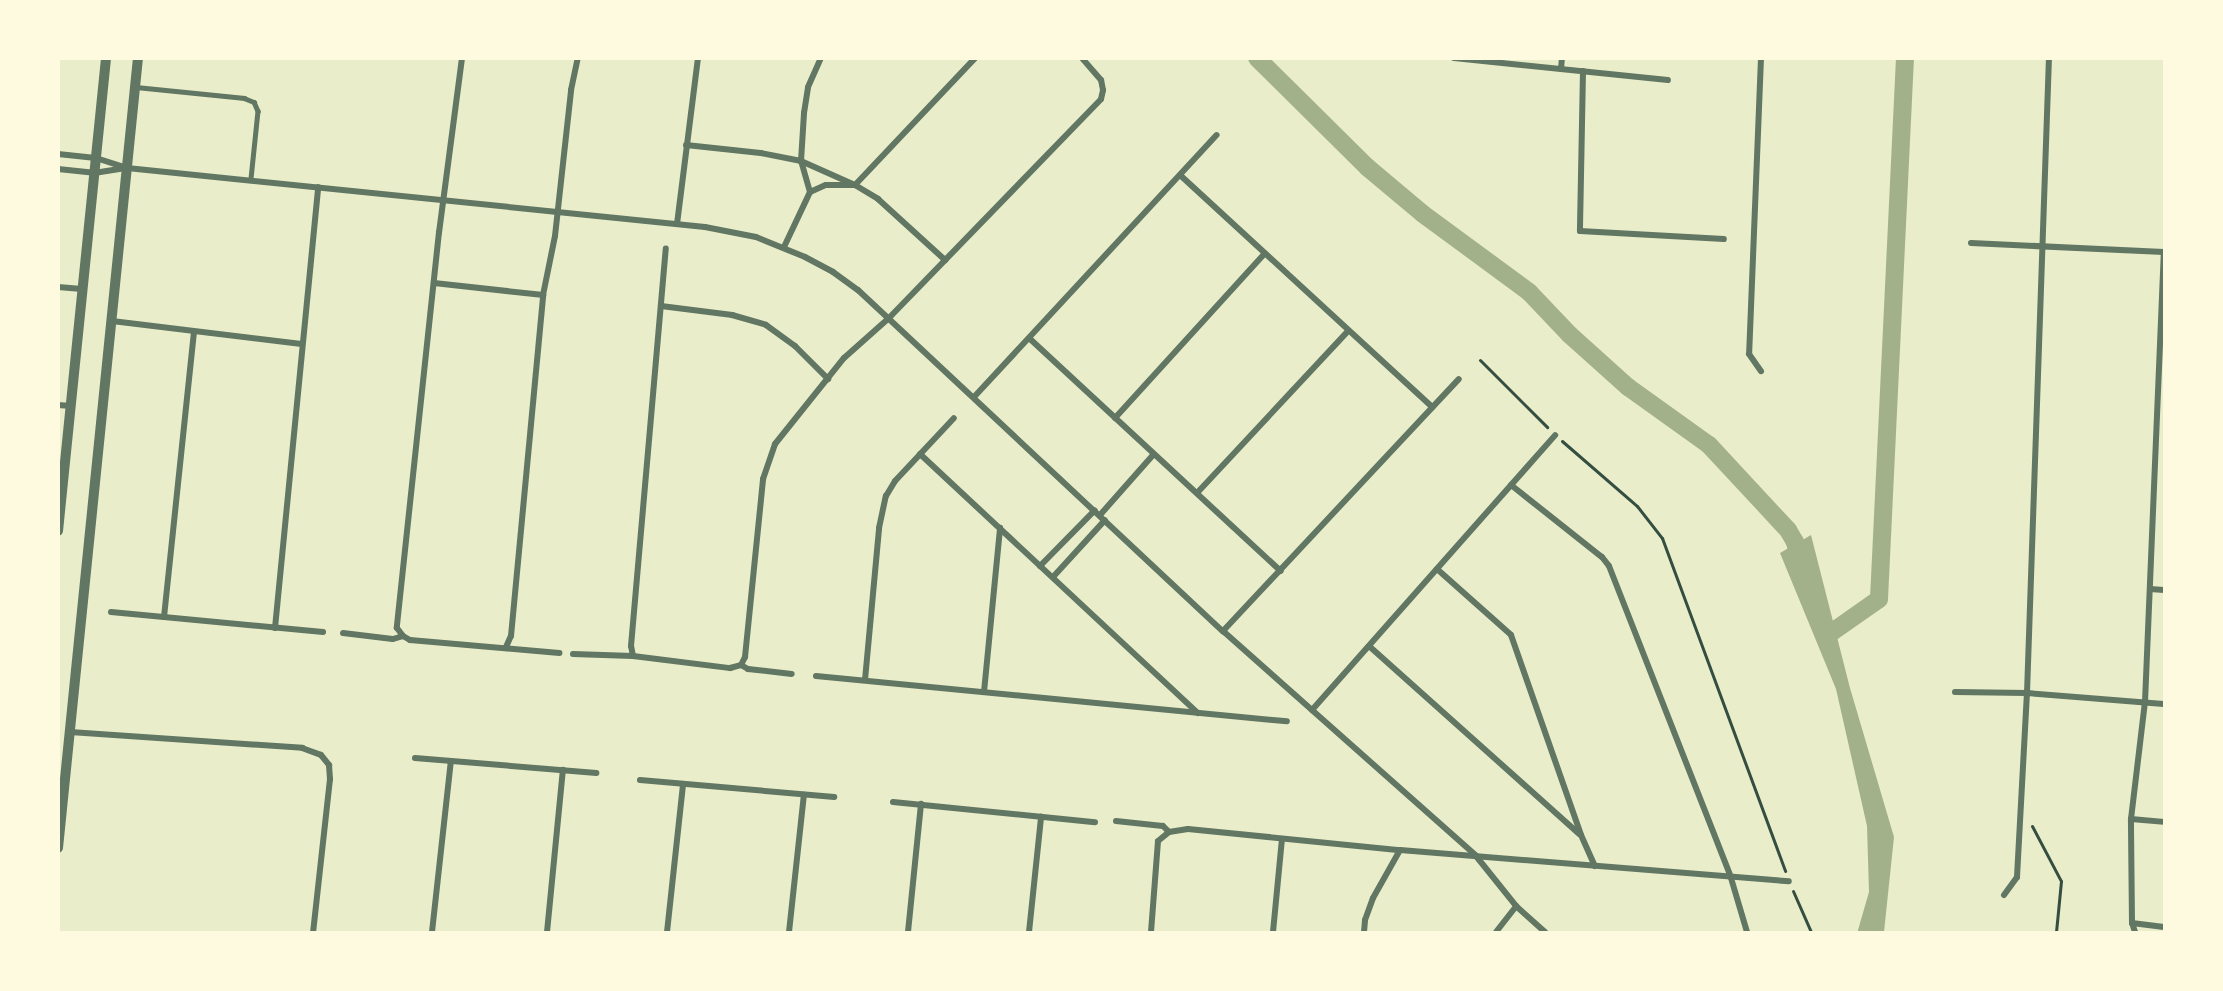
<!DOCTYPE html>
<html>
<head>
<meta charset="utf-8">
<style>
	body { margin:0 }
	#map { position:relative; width:2223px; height:991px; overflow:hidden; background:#e9edc9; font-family:"Source Sans 3",sans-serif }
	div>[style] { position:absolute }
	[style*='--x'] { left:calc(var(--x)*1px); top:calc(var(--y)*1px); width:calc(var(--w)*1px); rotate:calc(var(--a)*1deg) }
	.water>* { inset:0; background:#a3b18a }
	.canal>* { height:18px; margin:-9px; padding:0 9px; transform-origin:9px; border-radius:9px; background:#a3b18a }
	.path>* { height:3px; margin:-1.5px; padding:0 1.5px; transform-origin:1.5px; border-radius:1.5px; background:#344e41 }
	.service>* { height:4.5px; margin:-2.25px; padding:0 2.25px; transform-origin:2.25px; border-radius:2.25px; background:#617663 }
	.minor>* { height:6px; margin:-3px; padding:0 3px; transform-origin:3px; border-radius:3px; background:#617663 }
	.tertiary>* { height:10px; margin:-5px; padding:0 5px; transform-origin:5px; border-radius:5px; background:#617663 }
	span { translate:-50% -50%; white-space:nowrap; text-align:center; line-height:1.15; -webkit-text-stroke:6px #fefae0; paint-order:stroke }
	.frame { position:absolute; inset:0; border:60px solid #fefae0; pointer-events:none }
</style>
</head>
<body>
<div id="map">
	<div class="water">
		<div style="clip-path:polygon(1811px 535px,1850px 688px,1894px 837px,1884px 932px,1858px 932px,1858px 930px,1869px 892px,1867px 826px,1836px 689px,1780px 553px)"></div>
	</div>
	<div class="canal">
		<div style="--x:1257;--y:58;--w:155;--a:44.7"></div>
		<div style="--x:1367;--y:167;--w:73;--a:40"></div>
		<div style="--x:1423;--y:214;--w:132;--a:36.3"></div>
		<div style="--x:1529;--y:292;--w:59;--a:46.4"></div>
		<div style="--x:1570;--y:335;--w:78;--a:41.9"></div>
		<div style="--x:1628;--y:387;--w:100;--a:35.6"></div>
		<div style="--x:1709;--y:445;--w:116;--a:47.1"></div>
		<div style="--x:1788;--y:530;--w:14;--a:60"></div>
		<div style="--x:1795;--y:542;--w:25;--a:76"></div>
		<div style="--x:1825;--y:637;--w:66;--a:-35.1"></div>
		<div style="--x:1879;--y:599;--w:542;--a:-87.25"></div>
	</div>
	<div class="path">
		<div style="--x:1480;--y:360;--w:95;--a:45"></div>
		<div style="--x:1562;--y:441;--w:99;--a:40.9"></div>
		<div style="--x:1637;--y:506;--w:41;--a:52"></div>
		<div style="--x:1662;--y:538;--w:355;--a:69.7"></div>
		<div style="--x:2032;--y:826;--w:62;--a:62.2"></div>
		<div style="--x:2061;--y:881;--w:51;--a:95.6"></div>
		<div style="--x:1793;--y:891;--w:45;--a:66.3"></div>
	</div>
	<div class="service">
		<div style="--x:136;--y:87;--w:109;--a:5.8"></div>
		<div style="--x:244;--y:98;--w:11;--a:22"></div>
		<div style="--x:254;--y:102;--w:10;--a:66"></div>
		<div style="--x:258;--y:111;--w:68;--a:95.9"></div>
	</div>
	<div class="minor">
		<div style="--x:462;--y:58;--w:176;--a:97.5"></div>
		<div style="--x:439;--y:232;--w:398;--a:96.1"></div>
		<div style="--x:397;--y:628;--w:10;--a:53"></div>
		<div style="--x:403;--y:636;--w:8;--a:30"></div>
		<div style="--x:410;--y:640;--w:150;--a:5"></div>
		<div style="--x:1454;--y:58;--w:215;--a:5.9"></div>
		<div style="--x:1761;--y:58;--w:296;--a:92.3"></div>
		<div style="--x:1749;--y:354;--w:21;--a:55"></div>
		<div style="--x:1561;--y:69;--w:11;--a:-85"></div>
		<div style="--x:1583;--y:71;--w:160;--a:91.1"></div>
		<div style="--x:1580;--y:231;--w:144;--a:3.2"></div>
		<div style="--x:686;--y:145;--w:75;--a:6.1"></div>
		<div style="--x:761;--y:153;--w:41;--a:11.3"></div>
		<div style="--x:801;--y:161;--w:59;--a:24"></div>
		<div style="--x:855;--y:185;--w:27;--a:31"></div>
		<div style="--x:878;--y:199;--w:91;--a:42.3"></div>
		<div style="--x:58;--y:154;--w:38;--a:6"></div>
		<div style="--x:96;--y:158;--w:33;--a:18"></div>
		<div style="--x:127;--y:168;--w:581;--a:5.83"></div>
		<div style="--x:705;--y:227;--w:52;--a:11.1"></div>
		<div style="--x:756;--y:237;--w:53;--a:22.2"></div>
		<div style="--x:805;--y:257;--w:32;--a:28"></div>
		<div style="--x:833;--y:272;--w:31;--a:36"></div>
		<div style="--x:858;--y:290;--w:500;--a:43.1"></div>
		<div style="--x:1223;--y:631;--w:339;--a:41.6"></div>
		<div style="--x:1476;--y:856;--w:64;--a:51.3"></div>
		<div style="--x:1516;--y:906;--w:39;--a:42"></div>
		<div style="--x:58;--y:169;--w:36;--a:6"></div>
		<div style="--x:94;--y:173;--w:32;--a:-9"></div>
		<div style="--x:1180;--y:175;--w:343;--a:42.6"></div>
		<div style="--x:810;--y:192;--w:17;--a:-24"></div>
		<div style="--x:826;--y:185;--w:29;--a:0"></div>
		<div style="--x:855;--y:185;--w:175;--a:-46.6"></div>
		<div style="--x:677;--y:224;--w:167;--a:-82.8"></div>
		<div style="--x:1971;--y:243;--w:193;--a:2.7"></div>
		<div style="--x:784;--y:247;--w:61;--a:-64.7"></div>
		<div style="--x:810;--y:192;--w:32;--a:-106"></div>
		<div style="--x:801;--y:161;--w:48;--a:-86.4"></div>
		<div style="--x:804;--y:113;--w:26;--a:-81"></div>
		<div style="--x:808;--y:87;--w:32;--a:-66"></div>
		<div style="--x:434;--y:283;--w:110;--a:6.3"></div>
		<div style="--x:58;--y:287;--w:24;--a:5"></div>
		<div style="--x:661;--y:306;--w:72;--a:7.2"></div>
		<div style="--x:732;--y:315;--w:35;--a:16"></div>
		<div style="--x:766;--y:325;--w:36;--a:36"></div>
		<div style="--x:795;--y:346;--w:47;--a:45"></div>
		<div style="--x:112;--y:321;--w:191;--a:6.9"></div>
		<div style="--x:1029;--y:338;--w:343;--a:42.8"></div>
		<div style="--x:974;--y:397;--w:357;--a:-47.2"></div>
		<div style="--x:58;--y:405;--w:13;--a:4"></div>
		<div style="--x:1115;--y:418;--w:222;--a:-47.7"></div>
		<div style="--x:920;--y:454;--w:380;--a:43"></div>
		<div style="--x:1511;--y:485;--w:116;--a:38.4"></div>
		<div style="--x:1602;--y:557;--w:11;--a:52"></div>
		<div style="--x:1609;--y:566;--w:335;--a:68.6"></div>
		<div style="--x:1731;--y:878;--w:56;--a:73.5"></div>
		<div style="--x:1197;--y:493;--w:221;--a:-47"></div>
		<div style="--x:1100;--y:515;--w:81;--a:-48.5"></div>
		<div style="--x:1040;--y:566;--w:78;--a:-45.5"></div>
		<div style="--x:1437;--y:569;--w:99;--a:41.7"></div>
		<div style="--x:1511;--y:635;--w:212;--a:70.7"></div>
		<div style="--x:1581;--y:835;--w:34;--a:66"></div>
		<div style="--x:1053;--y:577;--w:77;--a:-47.6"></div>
		<div style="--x:2150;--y:589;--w:14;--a:4"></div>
		<div style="--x:111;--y:612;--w:213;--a:5.4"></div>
		<div style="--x:164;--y:617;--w:286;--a:-84"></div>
		<div style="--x:275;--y:628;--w:443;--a:-84.4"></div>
		<div style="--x:1223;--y:631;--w:345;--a:-46.9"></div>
		<div style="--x:343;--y:633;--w:50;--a:6.8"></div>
		<div style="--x:393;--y:639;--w:10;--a:-17"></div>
		<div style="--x:1369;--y:646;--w:282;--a:41.8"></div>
		<div style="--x:506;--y:647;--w:12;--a:-66"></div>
		<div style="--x:511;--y:636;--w:342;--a:-84.6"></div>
		<div style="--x:543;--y:295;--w:60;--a:-78.5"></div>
		<div style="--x:555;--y:236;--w:147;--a:-83.7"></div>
		<div style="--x:571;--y:90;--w:33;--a:-78"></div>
		<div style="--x:573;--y:654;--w:60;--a:1.9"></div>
		<div style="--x:633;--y:656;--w:98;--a:7.1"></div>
		<div style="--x:730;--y:668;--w:11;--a:-15"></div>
		<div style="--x:741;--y:665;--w:9;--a:-63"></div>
		<div style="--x:745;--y:657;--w:179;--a:-84.2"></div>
		<div style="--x:763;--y:479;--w:37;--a:-71"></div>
		<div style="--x:775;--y:444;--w:110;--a:-51.3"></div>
		<div style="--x:844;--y:358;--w:59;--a:-41.6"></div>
		<div style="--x:888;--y:319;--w:306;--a:-45.9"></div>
		<div style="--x:1101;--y:99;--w:9;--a:-77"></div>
		<div style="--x:1103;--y:90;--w:10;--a:-101"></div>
		<div style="--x:1101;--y:80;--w:29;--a:-131"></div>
		<div style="--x:633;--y:656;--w:10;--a:-101"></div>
		<div style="--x:631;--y:646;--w:399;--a:-85"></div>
		<div style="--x:741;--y:665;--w:8;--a:30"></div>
		<div style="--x:748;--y:669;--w:44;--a:6.5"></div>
		<div style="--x:816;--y:676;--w:473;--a:5.5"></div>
		<div style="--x:865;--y:680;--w:153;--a:-84.7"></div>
		<div style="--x:879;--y:528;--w:33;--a:-78"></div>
		<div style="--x:886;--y:496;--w:17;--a:-59"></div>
		<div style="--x:895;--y:481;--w:86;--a:-46.9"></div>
		<div style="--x:984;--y:692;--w:165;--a:-84.4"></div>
		<div style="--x:1955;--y:692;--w:72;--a:0.8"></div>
		<div style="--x:2027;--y:693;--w:137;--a:4.6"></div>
		<div style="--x:1312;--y:710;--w:367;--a:-48.5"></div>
		<div style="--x:70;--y:732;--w:233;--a:3.9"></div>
		<div style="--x:302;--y:748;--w:20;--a:20"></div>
		<div style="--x:321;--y:755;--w:13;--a:51"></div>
		<div style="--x:329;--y:765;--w:14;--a:86"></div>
		<div style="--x:330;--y:779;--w:154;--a:96.3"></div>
		<div style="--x:415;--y:758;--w:182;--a:4.7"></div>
		<div style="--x:640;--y:780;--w:195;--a:5"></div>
		<div style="--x:893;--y:802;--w:203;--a:5.7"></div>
		<div style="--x:2131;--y:819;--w:33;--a:5"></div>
		<div style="--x:1116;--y:821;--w:47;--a:6.1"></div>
		<div style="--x:1163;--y:826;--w:8;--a:45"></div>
		<div style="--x:2004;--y:895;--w:22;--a:-54"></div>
		<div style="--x:2017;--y:877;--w:184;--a:-86.9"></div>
		<div style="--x:2027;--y:693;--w:635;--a:-88.02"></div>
		<div style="--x:2132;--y:923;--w:32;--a:7"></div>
		<div style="--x:432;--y:932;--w:172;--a:-83.7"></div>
		<div style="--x:547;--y:932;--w:163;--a:-84.4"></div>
		<div style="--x:667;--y:932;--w:149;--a:-83.8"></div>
		<div style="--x:789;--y:932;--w:138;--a:-83.8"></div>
		<div style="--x:908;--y:932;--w:129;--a:-84.2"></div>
		<div style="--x:1029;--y:932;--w:116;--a:-84"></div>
		<div style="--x:1151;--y:932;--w:91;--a:-85.6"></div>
		<div style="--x:1158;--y:841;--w:14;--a:-39"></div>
		<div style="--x:1169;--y:832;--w:19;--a:-9"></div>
		<div style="--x:1188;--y:829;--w:213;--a:5.7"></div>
		<div style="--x:1400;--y:850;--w:390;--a:4.6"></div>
		<div style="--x:1273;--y:932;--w:93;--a:-84.5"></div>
		<div style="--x:1364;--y:932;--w:12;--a:-85"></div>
		<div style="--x:1365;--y:920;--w:23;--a:-70"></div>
		<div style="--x:1373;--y:898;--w:55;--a:-60.6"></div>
		<div style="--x:1496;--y:932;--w:33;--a:-52"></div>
		<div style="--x:2135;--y:932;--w:9;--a:-108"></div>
		<div style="--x:2132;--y:923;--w:104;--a:-90.6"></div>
		<div style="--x:2131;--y:819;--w:118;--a:-83.2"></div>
		<div style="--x:2145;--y:702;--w:449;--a:-87.6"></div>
	</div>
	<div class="tertiary">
		<div style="--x:58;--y:531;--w:475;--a:-84.2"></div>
		<div style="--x:58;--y:848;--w:794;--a:-84.22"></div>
	</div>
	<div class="frame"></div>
</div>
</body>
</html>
